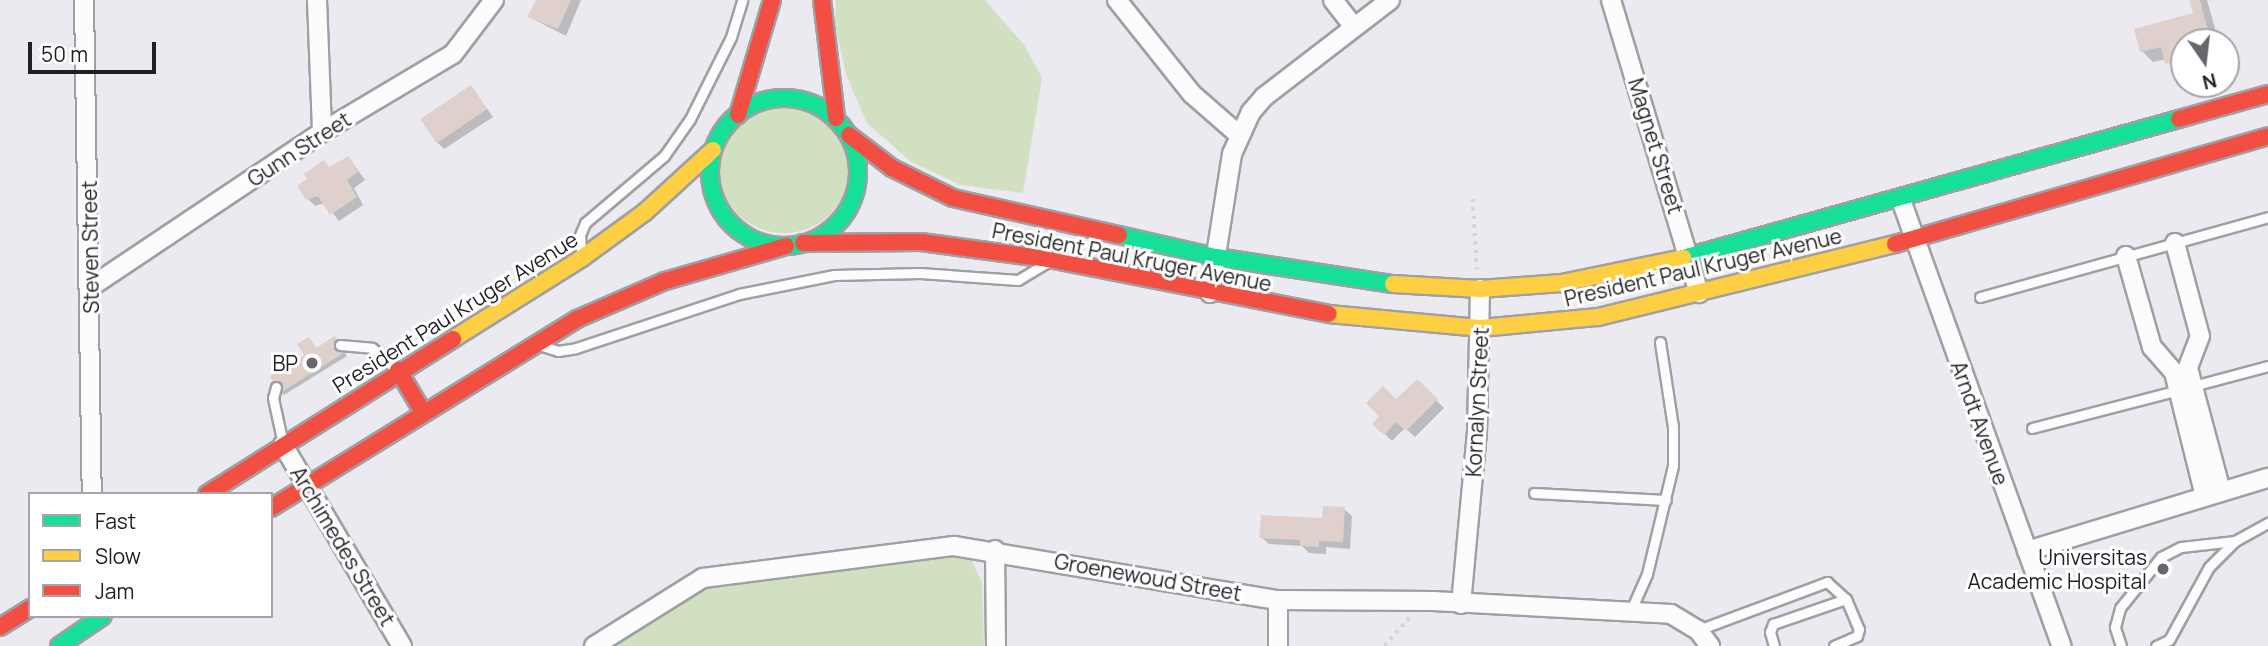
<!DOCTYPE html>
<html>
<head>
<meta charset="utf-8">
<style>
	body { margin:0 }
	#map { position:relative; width:2268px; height:646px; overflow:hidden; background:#ebeaf0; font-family:Manrope,sans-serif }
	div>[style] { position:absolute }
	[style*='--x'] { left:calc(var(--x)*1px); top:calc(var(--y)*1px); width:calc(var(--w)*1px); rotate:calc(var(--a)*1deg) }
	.green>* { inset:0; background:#d0e0c0 }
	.round { border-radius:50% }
	.shadow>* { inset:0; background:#0003 }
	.building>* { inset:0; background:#dfd0cb; transform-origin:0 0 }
	.path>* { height:3.5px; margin-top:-1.75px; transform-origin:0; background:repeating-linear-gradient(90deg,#d5d4d6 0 3.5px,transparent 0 8.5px) }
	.roads { filter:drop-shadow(2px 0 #a09fa4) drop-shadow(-2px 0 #a09fa4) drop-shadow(0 2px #a09fa4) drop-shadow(0 -2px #a09fa4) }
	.lane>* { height:9px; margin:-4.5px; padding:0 4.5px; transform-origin:4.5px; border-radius:4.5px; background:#fcfcfd }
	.street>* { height:18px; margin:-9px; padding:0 9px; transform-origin:9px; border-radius:9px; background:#fcfcfd }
	.fast>* { height:16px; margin:-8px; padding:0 8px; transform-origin:8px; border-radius:8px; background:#16e098 }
	.fast>.ring { margin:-8px; padding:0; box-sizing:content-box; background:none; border:16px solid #16e098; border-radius:50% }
	.slow>* { height:16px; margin:-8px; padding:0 8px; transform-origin:8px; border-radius:8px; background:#ffcf43 }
	.jam>* { height:16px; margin:-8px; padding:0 8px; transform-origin:8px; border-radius:8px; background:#f24e42 }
	.dots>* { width:19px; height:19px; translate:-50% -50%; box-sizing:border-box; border:4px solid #fff; border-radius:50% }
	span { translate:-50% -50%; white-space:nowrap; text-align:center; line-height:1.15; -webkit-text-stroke:6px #fff; paint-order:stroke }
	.street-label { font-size:21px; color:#211f24 }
	.poi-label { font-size:21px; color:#211f24 }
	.right { translate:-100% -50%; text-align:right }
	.legend { position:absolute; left:28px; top:492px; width:245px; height:126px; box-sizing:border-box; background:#fff; border:2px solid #a6a5a7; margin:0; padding:9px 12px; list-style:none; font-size:21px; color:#211f24 }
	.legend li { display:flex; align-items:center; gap:14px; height:35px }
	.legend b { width:35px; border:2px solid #a6a5a7 }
	.north { position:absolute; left:2170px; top:28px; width:70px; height:70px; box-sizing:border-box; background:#fff; border:2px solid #a6a5a7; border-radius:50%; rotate:166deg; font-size:19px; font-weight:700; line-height:28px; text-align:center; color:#211f24 }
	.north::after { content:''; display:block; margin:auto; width:24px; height:32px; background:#68666b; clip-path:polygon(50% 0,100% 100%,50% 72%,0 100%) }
	.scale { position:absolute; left:28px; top:42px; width:128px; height:32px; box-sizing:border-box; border:4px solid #211f24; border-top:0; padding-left:9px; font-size:21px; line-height:24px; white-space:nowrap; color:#211f24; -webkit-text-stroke:5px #fff; paint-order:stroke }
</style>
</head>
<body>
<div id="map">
	<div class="green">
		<div style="clip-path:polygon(836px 0,985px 0,1024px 45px,1042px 78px,1023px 193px,960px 185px,910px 161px,867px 123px,846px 75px,835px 23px)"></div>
		<div class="round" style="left:718px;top:101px;width:132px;height:132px"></div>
		<div style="clip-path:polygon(945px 555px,972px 561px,982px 583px,984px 646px,606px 646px,709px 582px)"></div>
	</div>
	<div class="shadow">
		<div style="clip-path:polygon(538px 0,581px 0,566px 36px,529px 17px)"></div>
		<div style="clip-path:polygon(2191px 0,2207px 0,2219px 42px,2184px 42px,2184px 73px,2178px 74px,2166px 59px,2153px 62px,2142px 51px,2195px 14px)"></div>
		<div style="clip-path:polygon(471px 87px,493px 117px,444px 149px,437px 142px)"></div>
		<div style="clip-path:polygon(349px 158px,365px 180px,354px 188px,363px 205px,339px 221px,325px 203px,315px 206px,308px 199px,330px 168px)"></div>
		<div style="clip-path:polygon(338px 342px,347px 356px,284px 395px,281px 392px,316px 350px)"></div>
		<div style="clip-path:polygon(1417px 381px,1444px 408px,1415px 437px,1405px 428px,1392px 441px,1375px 424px)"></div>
		<div style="clip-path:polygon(1344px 509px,1352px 516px,1350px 549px,1326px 547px,1326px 554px,1309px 553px,1302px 546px,1269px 544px,1261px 537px,1324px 520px)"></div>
	</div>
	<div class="building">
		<div style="clip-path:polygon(536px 0,571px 0,558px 29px,527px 17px)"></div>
		<div style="clip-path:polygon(2189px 0,2200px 0,2208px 32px,2187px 37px,2184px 59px,2165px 64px,2161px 47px,2140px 52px,2134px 29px,2193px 13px)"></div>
		<div style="left:471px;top:85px;width:29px;height:61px;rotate:56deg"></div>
		<div style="clip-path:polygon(349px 156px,358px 172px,347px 180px,357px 197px,330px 215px,318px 196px,306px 200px,297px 186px,307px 179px,304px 174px,324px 160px,329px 167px)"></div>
		<div style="clip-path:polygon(335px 336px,345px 352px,280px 393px,270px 376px,304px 355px,297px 344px,309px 337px,316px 348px)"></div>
		<div style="clip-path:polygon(1417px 379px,1438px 399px,1406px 431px,1396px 422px,1384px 435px,1372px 424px,1379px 416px,1366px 403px,1383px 386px,1396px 399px)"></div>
		<div style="clip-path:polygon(1323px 506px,1345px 507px,1343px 542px,1319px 541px,1319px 547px,1300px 546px,1300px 540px,1259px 538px,1261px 515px,1322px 518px)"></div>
	</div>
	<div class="path">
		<div style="--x:1473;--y:199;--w:71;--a:86.8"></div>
		<div style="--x:1384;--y:646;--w:39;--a:-48"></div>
	</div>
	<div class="roads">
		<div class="lane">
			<div style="--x:581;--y:253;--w:18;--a:-93"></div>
			<div style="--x:580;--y:235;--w:13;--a:-67"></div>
			<div style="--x:585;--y:223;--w:104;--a:-40.3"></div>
			<div style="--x:664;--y:156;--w:45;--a:-54.9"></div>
			<div style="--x:690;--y:119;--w:92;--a:-63.4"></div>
			<div style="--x:731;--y:37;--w:39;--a:-73"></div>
			<div style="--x:1980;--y:297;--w:299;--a:-15.5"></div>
			<div style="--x:340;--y:345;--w:32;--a:5"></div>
			<div style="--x:372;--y:348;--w:32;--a:41"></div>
			<div style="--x:542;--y:346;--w:17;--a:17"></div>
			<div style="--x:558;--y:351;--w:18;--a:-9"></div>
			<div style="--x:576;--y:348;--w:172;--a:-18.3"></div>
			<div style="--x:739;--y:294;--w:97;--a:-11.3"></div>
			<div style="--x:834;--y:275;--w:86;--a:-1.3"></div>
			<div style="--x:920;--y:273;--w:98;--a:4.1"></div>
			<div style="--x:1018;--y:280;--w:33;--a:-31"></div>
			<div style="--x:2193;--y:386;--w:78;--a:-14.9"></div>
			<div style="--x:276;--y:387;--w:11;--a:105"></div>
			<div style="--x:273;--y:398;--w:47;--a:77.7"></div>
			<div style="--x:2032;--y:428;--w:152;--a:-14.5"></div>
			<div style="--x:1534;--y:493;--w:132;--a:3"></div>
			<div style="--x:1631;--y:610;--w:39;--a:-66"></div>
			<div style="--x:1647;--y:574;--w:111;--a:-76.5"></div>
			<div style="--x:1673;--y:466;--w:39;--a:-90"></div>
			<div style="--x:1673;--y:427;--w:86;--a:-98.7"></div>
			<div style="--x:1698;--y:630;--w:138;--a:-20.4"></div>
			<div style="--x:1827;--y:582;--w:25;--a:42"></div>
			<div style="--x:1846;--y:599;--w:33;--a:67"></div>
			<div style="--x:1859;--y:629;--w:7;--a:106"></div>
			<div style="--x:1857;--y:636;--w:25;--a:157"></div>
			<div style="--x:1774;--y:646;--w:15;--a:-106"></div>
			<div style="--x:1770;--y:632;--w:9;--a:-69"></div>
			<div style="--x:1773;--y:624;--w:77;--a:-18.9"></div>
			<div style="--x:2121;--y:646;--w:20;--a:-108"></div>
			<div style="--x:2115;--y:627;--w:20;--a:-75"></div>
			<div style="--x:2120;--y:608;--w:65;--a:-51.2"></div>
			<div style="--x:2161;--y:557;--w:22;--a:-27"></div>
			<div style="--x:2181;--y:547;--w:54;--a:-6.3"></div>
			<div style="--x:2156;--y:646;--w:14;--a:-25"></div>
			<div style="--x:2169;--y:640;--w:83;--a:-61.3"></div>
			<div style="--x:2209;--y:567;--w:37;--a:-45"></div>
			<div style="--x:2235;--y:541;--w:38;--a:-29"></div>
		</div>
		<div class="street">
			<div style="--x:84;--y:0;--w:494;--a:89.1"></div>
			<div style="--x:317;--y:0;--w:132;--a:87.8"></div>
			<div style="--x:1117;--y:0;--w:120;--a:51.4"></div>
			<div style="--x:1192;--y:94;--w:62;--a:41.1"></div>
			<div style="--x:1333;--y:0;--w:34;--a:52"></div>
			<div style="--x:1611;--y:0;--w:306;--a:73.3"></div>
			<div style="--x:1901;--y:200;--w:474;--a:70.2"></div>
			<div style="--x:2175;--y:243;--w:96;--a:75"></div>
			<div style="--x:2200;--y:336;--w:34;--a:111"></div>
			<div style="--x:2188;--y:368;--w:127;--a:75"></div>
			<div style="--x:2126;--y:256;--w:95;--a:74.1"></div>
			<div style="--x:2152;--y:347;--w:33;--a:49"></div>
			<div style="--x:2174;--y:372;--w:128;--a:76"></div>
			<div style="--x:92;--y:286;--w:277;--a:-33.8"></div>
			<div style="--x:322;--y:132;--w:152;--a:-30.8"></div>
			<div style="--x:453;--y:54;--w:68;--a:-52.8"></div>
			<div style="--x:1210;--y:293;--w:141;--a:-81"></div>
			<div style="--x:1232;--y:154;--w:46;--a:-65.7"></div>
			<div style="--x:1251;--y:112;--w:20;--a:-49"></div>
			<div style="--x:1264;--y:97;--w:159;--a:-37.6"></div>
			<div style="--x:283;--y:445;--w:234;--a:59.4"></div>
			<div style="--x:995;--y:550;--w:96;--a:89.4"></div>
			<div style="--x:2027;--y:551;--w:252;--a:-16.9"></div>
			<div style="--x:1278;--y:600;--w:46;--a:90"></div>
			<div style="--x:1461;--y:604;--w:172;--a:-84.7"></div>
			<div style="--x:1477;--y:433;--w:144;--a:-88.8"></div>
			<div style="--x:594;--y:646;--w:128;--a:-32"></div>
			<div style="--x:703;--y:578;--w:253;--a:-7.3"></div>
			<div style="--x:954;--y:546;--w:328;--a:9.5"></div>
			<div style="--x:1278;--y:600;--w:155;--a:0.4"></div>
			<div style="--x:1433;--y:601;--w:238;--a:3.1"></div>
			<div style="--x:1671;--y:614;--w:31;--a:31"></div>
			<div style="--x:1698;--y:630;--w:20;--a:53"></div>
		</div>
		<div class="fast">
			<div class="ring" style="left:710px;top:98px;width:132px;height:132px"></div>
			<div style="--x:1119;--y:235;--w:99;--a:12.8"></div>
			<div style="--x:1216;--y:257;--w:179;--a:8.7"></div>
			<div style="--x:1683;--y:258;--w:515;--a:-15.66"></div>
			<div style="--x:59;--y:646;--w:53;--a:-34.3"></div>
		</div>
		<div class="slow">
			<div style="--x:1393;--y:284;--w:87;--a:3.3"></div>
			<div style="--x:1480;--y:289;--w:82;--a:-4.2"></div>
			<div style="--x:1562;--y:283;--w:124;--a:-11.7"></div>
			<div style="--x:1329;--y:314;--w:153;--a:5.3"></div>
			<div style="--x:1481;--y:328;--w:118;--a:-5.4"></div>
			<div style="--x:1598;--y:317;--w:306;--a:-13.8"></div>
			<div style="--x:453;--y:339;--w:152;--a:-32.1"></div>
			<div style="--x:582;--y:258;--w:78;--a:-36.1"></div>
			<div style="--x:645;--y:212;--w:92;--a:-42.4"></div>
		</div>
		<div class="jam">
			<div style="--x:822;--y:0;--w:119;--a:83.2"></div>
			<div style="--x:738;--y:115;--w:120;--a:-73.5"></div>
			<div style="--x:2179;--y:119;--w:92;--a:-15.7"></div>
			<div style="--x:849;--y:135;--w:54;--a:37.5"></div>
			<div style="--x:892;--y:168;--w:68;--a:26.2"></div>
			<div style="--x:953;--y:198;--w:170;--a:12.6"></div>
			<div style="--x:803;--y:243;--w:118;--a:-0.5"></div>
			<div style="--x:921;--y:242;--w:129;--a:7.6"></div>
			<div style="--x:1049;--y:259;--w:285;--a:11.1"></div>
			<div style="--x:1895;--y:244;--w:388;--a:-16.1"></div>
			<div style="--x:398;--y:370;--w:49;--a:59.2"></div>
			<div style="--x:207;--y:494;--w:291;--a:-32.2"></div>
			<div style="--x:271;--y:508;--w:360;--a:-31.7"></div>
			<div style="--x:577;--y:319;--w:96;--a:-23.4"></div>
			<div style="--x:665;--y:281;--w:126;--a:-16.1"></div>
			<div style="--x:0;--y:627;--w:36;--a:-32"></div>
		</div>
	</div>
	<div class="dots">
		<div style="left:312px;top:363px;background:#68666b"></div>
		<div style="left:2163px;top:569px;background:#68666b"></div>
	</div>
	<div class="street-label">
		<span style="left:1656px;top:146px;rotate:73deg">Magnet Street</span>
		<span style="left:299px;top:149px;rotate:-33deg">Gunn Street</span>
		<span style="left:90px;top:247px;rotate:-91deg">Steven Street</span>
		<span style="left:1132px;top:257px;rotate:11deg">President Paul Kruger Avenue</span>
		<span style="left:1703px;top:267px;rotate:-13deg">President Paul Kruger Avenue</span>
		<span style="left:455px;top:312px;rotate:-32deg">President Paul Kruger Avenue</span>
		<span style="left:1477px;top:402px;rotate:-87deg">Kornalyn Street</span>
		<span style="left:1980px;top:423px;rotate:70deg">Arndt Avenue</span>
		<span style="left:343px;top:546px;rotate:59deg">Archimedes Street</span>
		<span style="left:1148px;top:577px;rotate:10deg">Groenewoud Street</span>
	</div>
	<div class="poi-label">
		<span class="right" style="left:298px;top:363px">BP</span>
		<span class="right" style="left:2147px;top:569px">Universitas<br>Academic Hospital</span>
	</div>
	<ul class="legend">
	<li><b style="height:9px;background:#16e098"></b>Fast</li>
	<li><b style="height:9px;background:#ffcf43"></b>Slow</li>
	<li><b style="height:9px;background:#f24e42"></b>Jam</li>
	</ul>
	<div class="north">N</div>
	<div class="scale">50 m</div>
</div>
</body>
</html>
